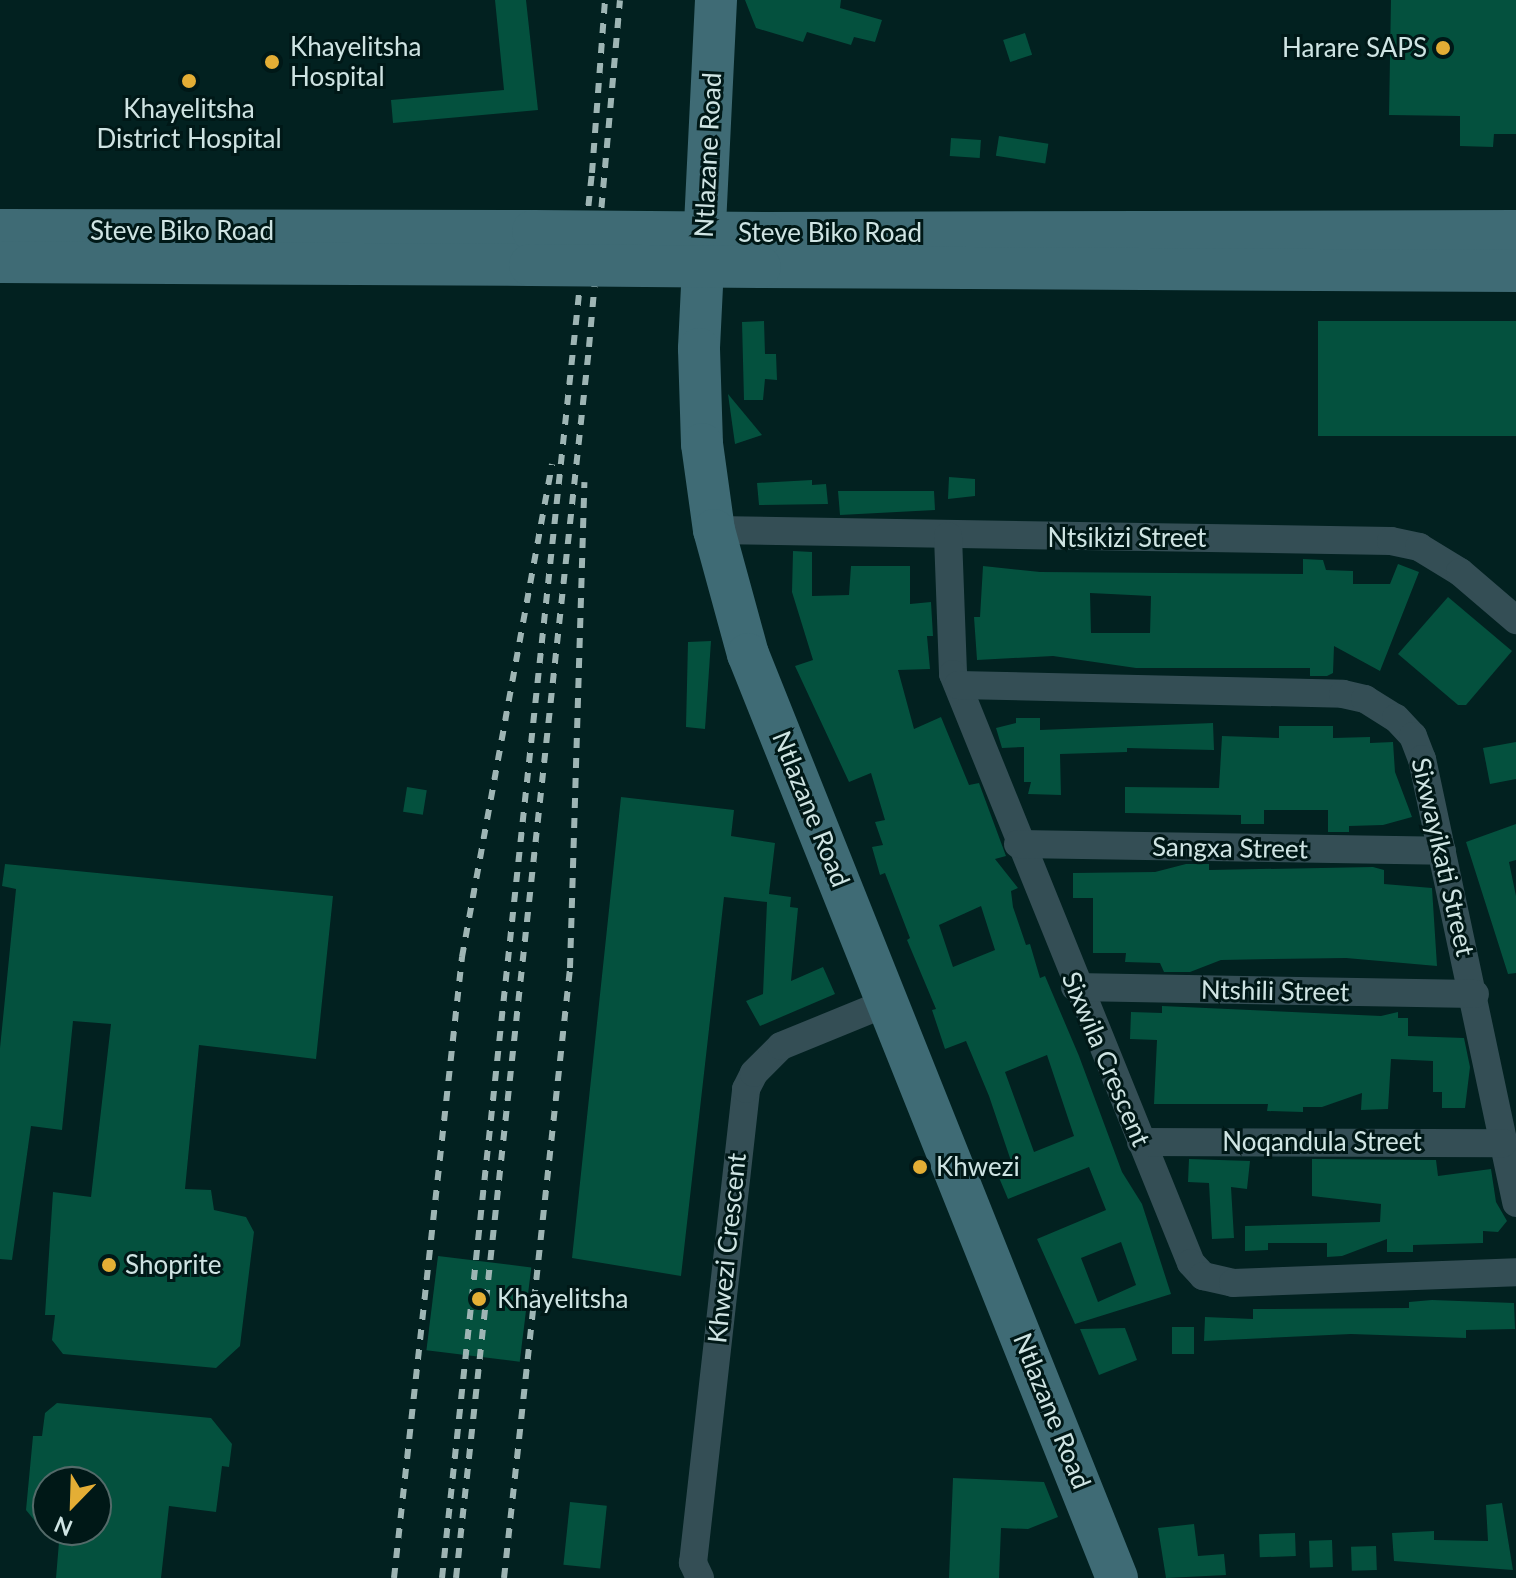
<!DOCTYPE html>
<html>
<head>
<meta charset="utf-8">
<style>
	body { margin:0 }
	#map { position:relative; width:1516px; height:1578px; overflow:hidden; background:#022120; font-family:Lato,sans-serif }
	div>[style] { position:absolute }
	[style*='--x'] { left:calc(var(--x)*1px); top:calc(var(--y)*1px); width:calc(var(--w)*1px); rotate:calc(var(--a)*1deg) }
	.building>* { inset:0; background:#04513e; transform-origin:0 0 }
	.street>* { height:28px; margin:-14px; padding:0 14px; transform-origin:14px; border-radius:14px; background:#344e55 }
	.secondary>* { height:42px; margin:-21px; padding:0 21px; transform-origin:21px; border-radius:21px; background:#3f6b75 }
	.rail>* { height:6px; margin-top:-3px; transform-origin:0; background:repeating-linear-gradient(90deg,#9eb5b4 0 10px,transparent 0 20px) }
	.secondary-bridge>* { height:42px; margin:-21px; padding:0 21px; transform-origin:21px; border-radius:21px; background:#3f6b75 }
	.dots>* { width:22px; height:22px; translate:-50% -50%; box-sizing:border-box; border:4px solid #001817; border-radius:50% }
	span { translate:-50% -50%; white-space:nowrap; text-align:center; line-height:1.15; -webkit-text-stroke:6px #001817; paint-order:stroke }
	.poi-label { font-size:26px; color:#cfe4e3 }
	.left { translate:0 -50%; text-align:left }
	.right { translate:-100% -50%; text-align:right }
	.street-label { font-size:26px; color:#cfe4e3 }
	.north { position:absolute; left:32px; top:1466px; width:80px; height:80px; box-sizing:border-box; background:#001817; border:2px solid #536a69; border-radius:50%; rotate:203deg; font-size:22px; font-weight:700; line-height:32px; text-align:center; color:#cfe4e3 }
	.north::after { content:''; display:block; margin:auto; width:28px; height:36px; background:#e4ae35; clip-path:polygon(50% 0,100% 100%,50% 72%,0 100%) }
</style>
</head>
<body>
<div id="map">
	<div class="building">
		<div style="clip-path:polygon(495px 0,526px 0,538px 110px,393px 123px,391px 100px,504px 90px)"></div>
		<div style="clip-path:polygon(745px 0,841px 0,840px 8px,882px 20px,875px 42px,854px 37px,851px 45px,807px 32px,803px 42px,756px 28px)"></div>
		<div style="clip-path:polygon(1391px 0,1516px 0,1516px 134px,1494px 134px,1493px 147px,1460px 146px,1460px 116px,1389px 115px)"></div>
		<div style="left:1025px;top:33px;width:23px;height:23px;rotate:72deg"></div>
		<div style="left:999px;top:136px;width:50px;height:20px;rotate:9deg"></div>
		<div style="left:951px;top:138px;width:30px;height:18px;rotate:4deg"></div>
		<div style="clip-path:polygon(764px 321px,765px 354px,776px 354px,777px 380px,765px 379px,763px 400px,744px 400px,742px 322px)"></div>
		<div style="left:1318px;top:321px;width:198px;height:115px"></div>
		<div style="clip-path:polygon(728px 394px,762px 435px,735px 444px)"></div>
		<div style="clip-path:polygon(949px 477px,975px 479px,975px 496px,948px 499px)"></div>
		<div style="clip-path:polygon(812px 480px,812px 485px,826px 484px,828px 504px,759px 505px,757px 483px)"></div>
		<div style="clip-path:polygon(838px 491px,934px 491px,935px 510px,840px 515px)"></div>
		<div style="clip-path:polygon(evenodd,793px 551px,812px 552px,812px 596px,849px 595px,851px 566px,910px 566px,910px 604px,931px 602px,933px 636px,927px 636px,930px 669px,898px 670px,914px 729px,941px 717px,969px 785px,979px 783px,1006px 856px,995px 859px,1018px 888px,1011px 891px,1013px 907px,1026px 945px,1030px 944px,1040px 978px,1045px 976px,1079px 1056px,1122px 1172px,1142px 1204px,1171px 1294px,1075px 1324px,1037px 1239px,1106px 1210px,1089px 1167px,1008px 1199px,995px 1168px,1011px 1161px,989px 1096px,966px 1041px,945px 1049px,932px 1010px,936px 1009px,907px 940px,910px 938px,885px 873px,880px 875px,872px 847px,883px 845px,875px 822px,885px 820px,871px 773px,849px 782px,795px 666px,813px 660px,792px 592px,793px 551px,981px 906px,995px 950px,953px 967px,939px 925px,981px 906px,793px 551px,1047px 1055px,1074px 1136px,1034px 1152px,1005px 1072px,1047px 1055px,793px 551px,1121px 1242px,1136px 1285px,1098px 1302px,1081px 1258px,1121px 1242px)"></div>
		<div style="clip-path:polygon(evenodd,1303px 559px,1323px 560px,1326px 570px,1353px 571px,1353px 584px,1390px 584px,1398px 564px,1419px 572px,1380px 671px,1334px 646px,1333px 673px,1327px 676px,1310px 676px,1310px 668px,1136px 668px,1053px 656px,977px 660px,974px 617px,980px 617px,983px 566px,1040px 572px,1303px 574px,1303px 559px,1090px 593px,1151px 596px,1150px 633px,1091px 633px,1090px 593px)"></div>
		<div style="clip-path:polygon(1448px 597px,1512px 651px,1466px 705px,1458px 705px,1398px 654px)"></div>
		<div style="clip-path:polygon(711px 641px,705px 729px,686px 727px,688px 642px)"></div>
		<div style="clip-path:polygon(1016px 718px,1040px 718px,1040px 730px,1213px 723px,1214px 750px,1127px 748px,1127px 752px,1060px 754px,1061px 795px,1028px 794px,1031px 782px,1024px 782px,1024px 747px,1002px 748px,996px 728px,1016px 723px)"></div>
		<div style="clip-path:polygon(1279px 726px,1333px 726px,1333px 738px,1370px 737px,1370px 743px,1393px 742px,1395px 772px,1412px 817px,1383px 825px,1349px 826px,1349px 832px,1328px 832px,1328px 810px,1264px 810px,1264px 824px,1241px 824px,1241px 815px,1125px 813px,1125px 787px,1219px 788px,1222px 736px,1279px 738px)"></div>
		<div style="clip-path:polygon(1516px 742px,1516px 779px,1490px 784px,1483px 748px)"></div>
		<div style="left:407px;top:787px;width:20px;height:25px;rotate:9deg"></div>
		<div style="clip-path:polygon(621px 797px,734px 810px,731px 836px,775px 843px,769px 894px,791px 897px,790px 907px,798px 908px,791px 981px,823px 967px,835px 994px,760px 1026px,746px 1001px,763px 994px,767px 902px,724px 897px,681px 1276px,572px 1258px)"></div>
		<div style="clip-path:polygon(1516px 824px,1516px 860px,1509px 862px,1516px 896px,1516px 973px,1508px 974px,1466px 842px)"></div>
		<div style="clip-path:polygon(5px 864px,333px 896px,316px 1059px,199px 1045px,185px 1189px,211px 1190px,214px 1210px,246px 1217px,254px 1232px,240px 1346px,216px 1368px,63px 1354px,52px 1340px,55px 1315px,45px 1315px,53px 1192px,91px 1197px,111px 1024px,73px 1021px,62px 1130px,31px 1126px,12px 1260px,0 1259px,0 1048px,16px 889px,2px 886px)"></div>
		<div style="clip-path:polygon(1186px 864px,1209px 864px,1209px 870px,1373px 867px,1384px 870px,1384px 884px,1432px 888px,1437px 966px,1346px 958px,1272px 959px,1221px 960px,1190px 972px,1164px 972px,1160px 963px,1125px 962px,1126px 953px,1093px 953px,1093px 898px,1073px 898px,1073px 873px,1155px 872px)"></div>
		<div style="clip-path:polygon(1162px 1006px,1381px 1016px,1398px 1012px,1398px 1018px,1408px 1018px,1408px 1036px,1464px 1038px,1470px 1067px,1465px 1108px,1442px 1108px,1442px 1092px,1433px 1092px,1433px 1061px,1391px 1059px,1388px 1109px,1361px 1110px,1362px 1093px,1322px 1107px,1303px 1107px,1303px 1112px,1267px 1111px,1268px 1104px,1154px 1104px,1157px 1040px,1130px 1039px,1131px 1012px,1162px 1013px)"></div>
		<div style="clip-path:polygon(1189px 1159px,1250px 1161px,1247px 1189px,1231px 1187px,1234px 1238px,1212px 1239px,1209px 1183px,1188px 1182px)"></div>
		<div style="clip-path:polygon(1312px 1159px,1436px 1160px,1438px 1176px,1491px 1169px,1496px 1202px,1507px 1221px,1498px 1232px,1483px 1231px,1483px 1243px,1413px 1245px,1413px 1252px,1387px 1252px,1387px 1239px,1342px 1256px,1327px 1257px,1327px 1243px,1268px 1243px,1268px 1250px,1245px 1251px,1245px 1226px,1380px 1222px,1381px 1204px,1312px 1196px)"></div>
		<div style="left:438px;top:1256px;width:94px;height:95px;rotate:7deg"></div>
		<div style="clip-path:polygon(1432px 1300px,1514px 1303px,1515px 1329px,1466px 1330px,1466px 1338px,1351px 1334px,1204px 1341px,1205px 1317px,1253px 1319px,1253px 1309px,1409px 1308px,1409px 1302px)"></div>
		<div style="left:1172px;top:1327px;width:22px;height:27px"></div>
		<div style="clip-path:polygon(1125px 1328px,1137px 1360px,1099px 1375px,1080px 1329px)"></div>
		<div style="clip-path:polygon(57px 1403px,211px 1418px,232px 1444px,229px 1467px,222px 1466px,216px 1512px,169px 1506px,161px 1578px,56px 1578px,60px 1530px,96px 1530px,96px 1482px,48px 1482px,48px 1537px,26px 1510px,33px 1436px,42px 1436px,45px 1413px)"></div>
		<div style="clip-path:polygon(953px 1478px,1044px 1482px,1058px 1517px,1028px 1529px,1001px 1528px,999px 1578px,949px 1578px)"></div>
		<div style="left:570px;top:1502px;width:37px;height:63px;rotate:6deg"></div>
		<div style="clip-path:polygon(1502px 1503px,1513px 1570px,1394px 1561px,1392px 1533px,1434px 1531px,1434px 1540px,1488px 1541px,1486px 1505px)"></div>
		<div style="clip-path:polygon(1194px 1524px,1198px 1556px,1224px 1554px,1226px 1575px,1166px 1578px,1158px 1528px)"></div>
		<div style="left:1295px;top:1533px;width:23px;height:36px;rotate:88deg"></div>
		<div style="left:1332px;top:1540px;width:27px;height:23px;rotate:88deg"></div>
		<div style="left:1376px;top:1546px;width:24px;height:25px;rotate:88deg"></div>
	</div>
	<div class="street">
		<div style="--x:714;--y:530;--w:677;--a:0.93"></div>
		<div style="--x:1391;--y:541;--w:29;--a:12"></div>
		<div style="--x:1419;--y:547;--w:48;--a:31.4"></div>
		<div style="--x:1460;--y:572;--w:74;--a:40.6"></div>
		<div style="--x:948;--y:536;--w:138;--a:87.9"></div>
		<div style="--x:953;--y:674;--w:635;--a:68"></div>
		<div style="--x:1191;--y:1263;--w:18;--a:47"></div>
		<div style="--x:1203;--y:1276;--w:31;--a:13"></div>
		<div style="--x:1233;--y:1283;--w:283;--a:-2.2"></div>
		<div style="--x:958;--y:685;--w:385;--a:1.3"></div>
		<div style="--x:1343;--y:694;--w:23;--a:13"></div>
		<div style="--x:1365;--y:699;--w:36;--a:32"></div>
		<div style="--x:1396;--y:718;--w:25;--a:47"></div>
		<div style="--x:1413;--y:736;--w:25;--a:69"></div>
		<div style="--x:1422;--y:759;--w:454;--a:78"></div>
		<div style="--x:1018;--y:844;--w:424;--a:0.9"></div>
		<div style="--x:1075;--y:987;--w:400;--a:1"></div>
		<div style="--x:1141;--y:1142;--w:362;--a:0.2"></div>
		<div style="--x:700;--y:1578;--w:17;--a:-115"></div>
		<div style="--x:693;--y:1563;--w:477;--a:-83.6"></div>
		<div style="--x:746;--y:1089;--w:18;--a:-63"></div>
		<div style="--x:754;--y:1073;--w:38;--a:-45"></div>
		<div style="--x:781;--y:1046;--w:117;--a:-22.2"></div>
	</div>
	<div class="secondary">
		<div style="--x:716;--y:0;--w:349;--a:92.8"></div>
		<div style="--x:699;--y:349;--w:95;--a:88.2"></div>
		<div style="--x:702;--y:444;--w:87;--a:82.1"></div>
		<div style="--x:714;--y:530;--w:129;--a:74.7"></div>
		<div style="--x:748;--y:654;--w:995;--a:68.23"></div>
		<div style="--x:0;--y:230;--w:533;--a:0.11"></div>
		<div style="--x:765;--y:233;--w:751;--a:-0.15"></div>
		<div style="--x:0;--y:262;--w:530;--a:0.32"></div>
		<div style="--x:760;--y:267;--w:756;--a:0.3"></div>
	</div>
	<div class="rail">
		<div style="--x:394;--y:1578;--w:625;--a:-83.75"></div>
		<div style="--x:462;--y:957;--w:501;--a:-79.65"></div>
		<div style="--x:442;--y:1578;--w:1413;--a:-83.91"></div>
		<div style="--x:592;--y:173;--w:173;--a:-85.7"></div>
		<div style="--x:456;--y:1578;--w:1238;--a:-83.83"></div>
		<div style="--x:589;--y:347;--w:348;--a:-84.9"></div>
		<div style="--x:504;--y:1578;--w:614;--a:-83.82"></div>
		<div style="--x:570;--y:968;--w:486;--a:-88.3"></div>
	</div>
	<div class="secondary-bridge">
		<div style="--x:533;--y:231;--w:232;--a:0.5"></div>
		<div style="--x:530;--y:265;--w:230;--a:0.5"></div>
	</div>
	<div class="dots">
		<div style="left:1443px;top:48px;background:#e4ae35"></div>
		<div style="left:272px;top:62px;background:#e4ae35"></div>
		<div style="left:189px;top:81px;background:#e4ae35"></div>
		<div style="left:920px;top:1167px;background:#e4ae35"></div>
		<div style="left:109px;top:1265px;background:#e4ae35"></div>
		<div style="left:479px;top:1299px;background:#e4ae35"></div>
	</div>
	<div class="poi-label">
		<span class="left" style="left:290px;top:62px">Khayelitsha<br>Hospital</span>
		<span class="right" style="left:1427px;top:48px">Harare SAPS</span>
		<span style="left:189px;top:124px">Khayelitsha<br>District Hospital</span>
		<span class="left" style="left:936px;top:1167px">Khwezi</span>
		<span class="left" style="left:125px;top:1265px">Shoprite</span>
		<span class="left" style="left:497px;top:1299px">Khayelitsha</span>
	</div>
	<div class="street-label">
		<span style="left:708px;top:155px;rotate:-87deg">Ntlazane Road</span>
		<span style="left:182px;top:231px">Steve Biko Road</span>
		<span style="left:830px;top:233px">Steve Biko Road</span>
		<span style="left:1127px;top:538px">Ntsikizi Street</span>
		<span style="left:811px;top:809px;rotate:68deg">Ntlazane Road</span>
		<span style="left:1230px;top:848px;rotate:1deg">Sangxa Street</span>
		<span style="left:1443px;top:857px;rotate:77deg">Sixwayikati Street</span>
		<span style="left:1275px;top:991px;rotate:1deg">Ntshili Street</span>
		<span style="left:1106px;top:1059px;rotate:67deg">Sixwila Crescent</span>
		<span style="left:1322px;top:1142px">Noqandula Street</span>
		<span style="left:727px;top:1248px;rotate:-84deg">Khwezi Crescent</span>
		<span style="left:1052px;top:1411px;rotate:68deg">Ntlazane Road</span>
	</div>
	<div class="north">N</div>
</div>
</body>
</html>
